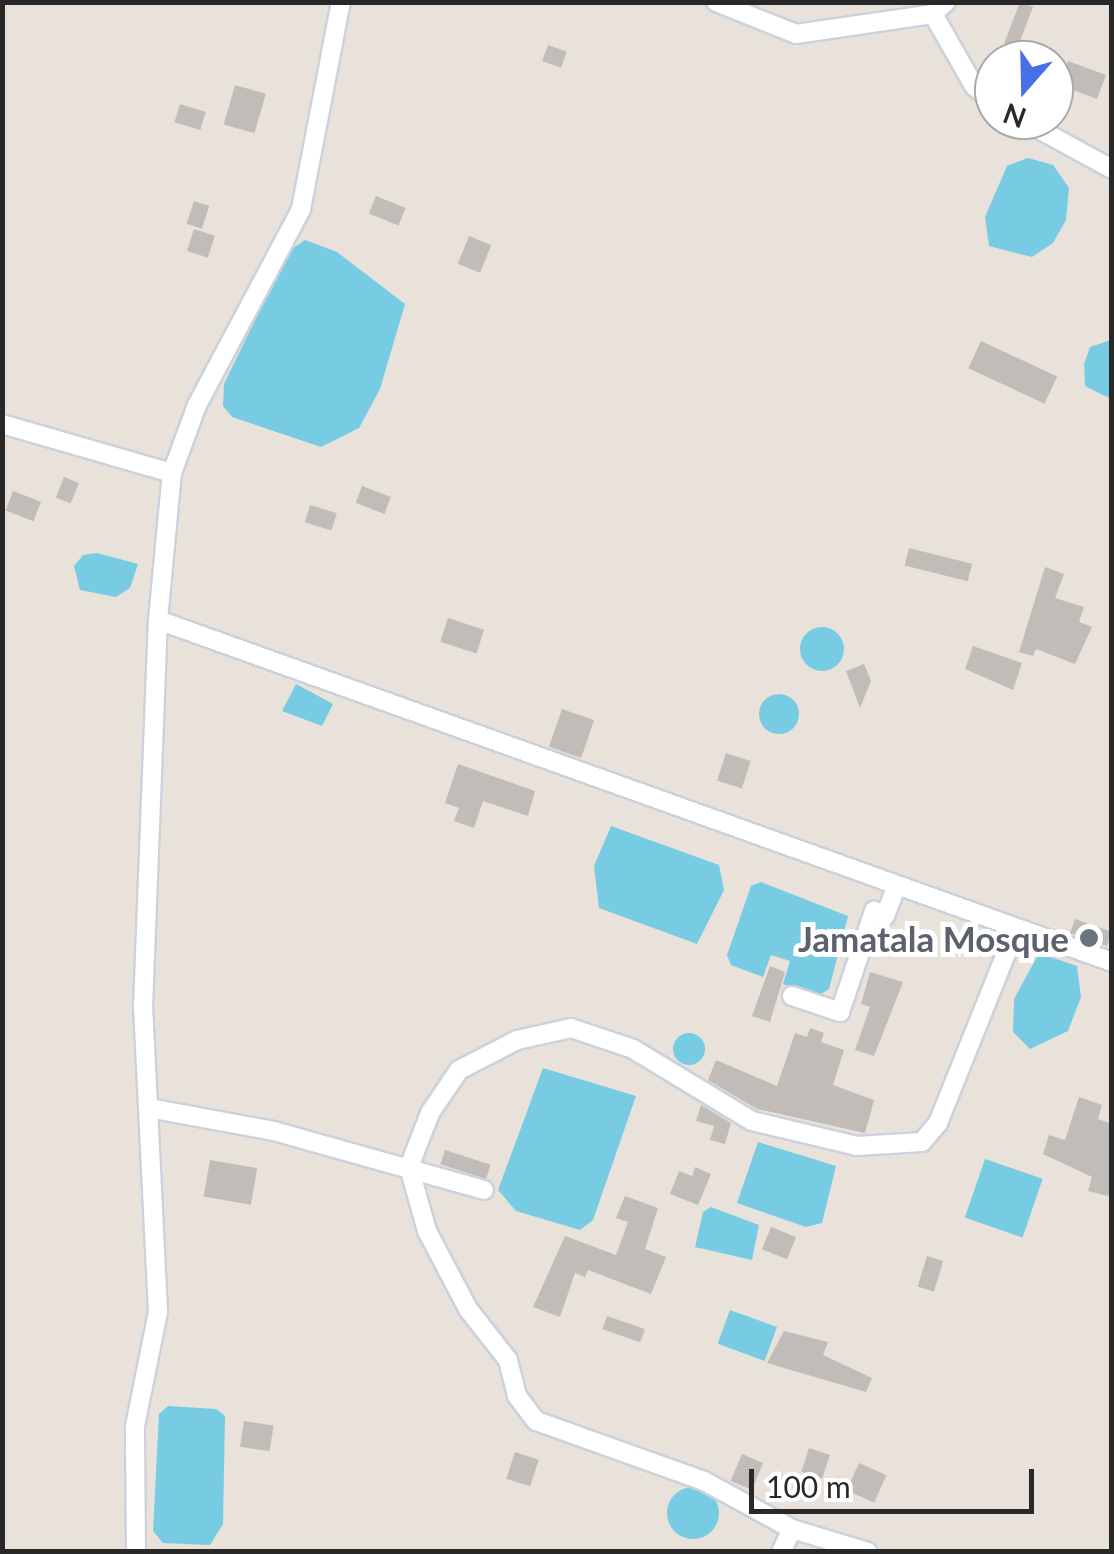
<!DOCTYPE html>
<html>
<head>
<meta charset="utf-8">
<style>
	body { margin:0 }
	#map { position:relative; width:1114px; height:1554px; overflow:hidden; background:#e9e2db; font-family:Lato,sans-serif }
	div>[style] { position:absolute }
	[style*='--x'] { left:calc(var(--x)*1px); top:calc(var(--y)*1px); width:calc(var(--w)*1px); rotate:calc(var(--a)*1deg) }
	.water>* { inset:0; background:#77cbe2; transform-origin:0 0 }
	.round { border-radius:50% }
	.building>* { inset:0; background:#c1bcb8; transform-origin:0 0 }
	.roads { filter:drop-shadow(2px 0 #cdd1dc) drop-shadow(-2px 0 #cdd1dc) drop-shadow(0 2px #cdd1dc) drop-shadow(0 -2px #cdd1dc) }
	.minor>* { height:18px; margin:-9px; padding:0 9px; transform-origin:9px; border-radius:9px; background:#fff }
	.dots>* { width:28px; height:28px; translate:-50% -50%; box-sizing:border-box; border:5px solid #fff; border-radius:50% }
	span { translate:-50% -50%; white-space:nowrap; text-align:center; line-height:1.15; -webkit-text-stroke:10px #fff; paint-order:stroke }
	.worship-label { font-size:35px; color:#5b616d; font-weight:700 }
	.right { translate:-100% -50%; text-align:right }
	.frame { position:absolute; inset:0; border:5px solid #282828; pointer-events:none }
	.north { position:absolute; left:974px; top:40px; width:100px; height:100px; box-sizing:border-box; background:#fff; border:2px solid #a9a9a9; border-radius:50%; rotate:200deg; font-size:28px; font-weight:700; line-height:40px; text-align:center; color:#282828 }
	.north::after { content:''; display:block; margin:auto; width:35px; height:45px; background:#496fe8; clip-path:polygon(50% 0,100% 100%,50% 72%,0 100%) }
	.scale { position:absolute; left:749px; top:1469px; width:285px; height:45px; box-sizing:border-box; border:5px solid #282828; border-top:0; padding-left:12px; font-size:30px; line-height:35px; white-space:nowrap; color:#282828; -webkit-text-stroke:8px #fff; paint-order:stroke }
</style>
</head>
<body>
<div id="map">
	<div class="water">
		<div style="clip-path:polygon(1028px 158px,1053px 165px,1069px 188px,1066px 220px,1053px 243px,1032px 257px,989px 246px,985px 217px,1007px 166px)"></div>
		<div style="clip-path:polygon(305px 240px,337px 252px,405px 304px,380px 389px,359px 428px,321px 447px,232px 417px,223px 406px,224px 384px,289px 251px)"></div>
		<div style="clip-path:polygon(1111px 340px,1112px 340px,1111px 399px,1085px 386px,1084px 364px,1090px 347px)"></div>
		<div style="clip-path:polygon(97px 553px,138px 564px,130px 588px,116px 597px,80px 590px,74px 566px,83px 555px)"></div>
		<div class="round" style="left:800px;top:627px;width:44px;height:44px"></div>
		<div style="clip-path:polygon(296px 684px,333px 704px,322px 726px,282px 711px)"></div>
		<div class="round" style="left:759px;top:694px;width:40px;height:40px"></div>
		<div style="clip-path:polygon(611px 826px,719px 865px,724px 890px,697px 944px,599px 908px,594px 866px)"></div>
		<div style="clip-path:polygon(761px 882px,848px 916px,829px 989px,818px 996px,783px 984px,790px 961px,771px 955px,763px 977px,731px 965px,727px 955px,751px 886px)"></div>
		<div style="clip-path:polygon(1039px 953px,1077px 966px,1081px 997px,1068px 1031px,1030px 1049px,1013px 1032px,1014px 999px)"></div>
		<div class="round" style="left:673px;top:1033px;width:32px;height:32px"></div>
		<div style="clip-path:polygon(543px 1068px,636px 1096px,593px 1220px,580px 1230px,516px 1211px,498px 1190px)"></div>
		<div style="clip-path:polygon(758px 1142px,836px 1166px,822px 1223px,806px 1227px,737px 1203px)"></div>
		<div style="left:985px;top:1159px;width:61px;height:62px;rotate:19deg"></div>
		<div style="clip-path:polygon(711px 1207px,759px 1225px,752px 1260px,695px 1247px,703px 1212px)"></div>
		<div style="left:730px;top:1310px;width:50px;height:36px;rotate:20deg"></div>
		<div style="clip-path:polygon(168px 1406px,216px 1409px,225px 1416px,223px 1524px,210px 1545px,163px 1543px,153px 1531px,159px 1414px)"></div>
		<div class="round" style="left:667px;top:1487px;width:52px;height:52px"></div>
	</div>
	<div class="building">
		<div style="left:1020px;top:2px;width:14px;height:44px;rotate:21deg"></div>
		<div style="left:548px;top:45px;width:20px;height:17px;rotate:20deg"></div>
		<div style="clip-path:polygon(1068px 61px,1106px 75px,1097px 99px,1054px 83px,1054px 66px,1065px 70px)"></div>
		<div style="left:235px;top:85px;width:32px;height:41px;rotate:16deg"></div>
		<div style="left:180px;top:104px;width:27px;height:19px;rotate:17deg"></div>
		<div style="left:376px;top:196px;width:32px;height:19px;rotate:22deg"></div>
		<div style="left:194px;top:201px;width:16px;height:24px;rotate:18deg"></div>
		<div style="left:194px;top:229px;width:22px;height:23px;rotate:18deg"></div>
		<div style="left:469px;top:236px;width:24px;height:30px;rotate:22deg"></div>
		<div style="left:981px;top:341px;width:84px;height:30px;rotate:25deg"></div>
		<div style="left:64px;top:477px;width:16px;height:22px;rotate:22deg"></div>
		<div style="left:362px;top:486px;width:31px;height:18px;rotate:21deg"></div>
		<div style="left:13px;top:491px;width:30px;height:21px;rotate:21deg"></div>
		<div style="left:310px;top:505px;width:28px;height:18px;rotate:17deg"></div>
		<div style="left:909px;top:548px;width:65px;height:18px;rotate:14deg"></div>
		<div style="clip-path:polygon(1045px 567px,1064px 574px,1055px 598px,1084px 607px,1079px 622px,1092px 627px,1075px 664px,1036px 649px,1033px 656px,1019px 652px)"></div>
		<div style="left:448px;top:618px;width:38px;height:25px;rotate:18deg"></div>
		<div style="clip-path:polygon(973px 646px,1022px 663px,1013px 690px,965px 669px)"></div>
		<div style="clip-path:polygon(864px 664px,871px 681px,860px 708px,846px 671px)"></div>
		<div style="left:562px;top:709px;width:34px;height:40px;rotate:19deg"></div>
		<div style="left:726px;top:753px;width:26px;height:29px;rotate:18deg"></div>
		<div style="clip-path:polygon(458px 764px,535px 791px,528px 816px,483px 801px,474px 828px,454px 821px,459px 808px,445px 803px)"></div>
		<div style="left:1075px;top:919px;width:39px;height:15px;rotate:19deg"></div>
		<div style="clip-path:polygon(770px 966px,785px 972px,770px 1022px,752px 1016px)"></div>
		<div style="clip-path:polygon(870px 972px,903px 982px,874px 1056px,855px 1050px,870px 1007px,861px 1004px)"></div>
		<div style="clip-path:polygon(810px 1028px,824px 1033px,821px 1042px,844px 1050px,833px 1085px,874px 1100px,865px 1133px,757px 1109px,708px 1080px,716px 1060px,777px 1086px,795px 1033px,807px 1037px)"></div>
		<div style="clip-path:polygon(1079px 1097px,1102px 1105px,1098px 1119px,1112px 1124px,1112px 1197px,1088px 1191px,1092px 1177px,1043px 1154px,1049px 1135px,1065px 1140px)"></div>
		<div style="clip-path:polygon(701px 1105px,731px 1123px,725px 1144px,710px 1140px,714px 1126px,696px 1121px)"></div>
		<div style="left:445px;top:1150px;width:48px;height:15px;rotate:18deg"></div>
		<div style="left:210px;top:1160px;width:48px;height:37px;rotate:10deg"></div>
		<div style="clip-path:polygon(695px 1167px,711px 1174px,698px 1205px,670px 1194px,679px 1171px,692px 1176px)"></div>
		<div style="clip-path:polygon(625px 1196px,658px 1208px,645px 1249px,666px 1257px,651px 1294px,588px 1270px,585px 1277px,575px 1273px,560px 1317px,533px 1307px,565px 1236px,616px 1255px,628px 1222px,616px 1218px)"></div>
		<div style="left:771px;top:1227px;width:27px;height:24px;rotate:22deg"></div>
		<div style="left:927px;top:1256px;width:17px;height:32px;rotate:17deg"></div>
		<div style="left:607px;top:1316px;width:40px;height:14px;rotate:19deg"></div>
		<div style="clip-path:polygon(784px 1331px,828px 1342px,823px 1355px,872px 1378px,866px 1392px,767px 1363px)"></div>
		<div style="left:244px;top:1421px;width:30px;height:26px;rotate:9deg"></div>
		<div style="left:809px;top:1448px;width:22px;height:25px;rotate:18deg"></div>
		<div style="left:515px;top:1452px;width:25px;height:28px;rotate:18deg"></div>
		<div style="left:742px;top:1454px;width:23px;height:29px;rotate:23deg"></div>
		<div style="left:859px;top:1463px;width:30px;height:30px;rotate:24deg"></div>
	</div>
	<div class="roads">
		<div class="minor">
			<div style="--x:716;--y:2;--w:86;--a:21.8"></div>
			<div style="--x:796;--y:34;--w:138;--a:-8.3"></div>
			<div style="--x:933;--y:14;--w:18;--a:-43"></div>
			<div style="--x:933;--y:14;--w:83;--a:60.3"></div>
			<div style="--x:974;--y:86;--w:26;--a:39"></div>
			<div style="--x:1022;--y:120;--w:102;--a:28.6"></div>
			<div style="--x:2;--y:424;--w:177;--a:16.1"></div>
			<div style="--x:158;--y:620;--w:1013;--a:19.72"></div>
			<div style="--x:792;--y:996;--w:51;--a:18.4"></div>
			<div style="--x:840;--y:1012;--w:107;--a:-71.4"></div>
			<div style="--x:874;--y:911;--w:12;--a:24"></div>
			<div style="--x:885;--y:916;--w:31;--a:-69"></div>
			<div style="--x:149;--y:1108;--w:127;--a:10.4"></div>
			<div style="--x:274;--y:1131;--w:218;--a:15.7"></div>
			<div style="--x:792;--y:1529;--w:100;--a:-151.4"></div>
			<div style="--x:704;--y:1481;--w:178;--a:-160.3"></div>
			<div style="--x:536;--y:1421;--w:31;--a:-127"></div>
			<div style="--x:517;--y:1396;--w:37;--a:-104"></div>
			<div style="--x:508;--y:1360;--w:65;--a:-128.1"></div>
			<div style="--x:468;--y:1309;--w:88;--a:-117.7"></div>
			<div style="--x:427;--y:1231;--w:66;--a:-105.7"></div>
			<div style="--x:409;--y:1167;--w:58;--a:-68.7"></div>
			<div style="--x:430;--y:1113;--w:52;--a:-56"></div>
			<div style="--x:459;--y:1070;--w:65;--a:-27.3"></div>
			<div style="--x:517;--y:1040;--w:55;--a:-12.5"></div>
			<div style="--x:571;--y:1028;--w:65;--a:18.7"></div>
			<div style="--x:633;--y:1049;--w:139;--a:31.2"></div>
			<div style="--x:752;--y:1121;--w:108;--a:13.4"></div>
			<div style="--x:857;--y:1146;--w:65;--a:-3.5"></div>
			<div style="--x:922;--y:1142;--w:25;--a:-50"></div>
			<div style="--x:938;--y:1123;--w:209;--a:-68.1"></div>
			<div style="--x:136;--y:1552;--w:126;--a:-90.5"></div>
			<div style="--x:135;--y:1426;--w:116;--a:-78.6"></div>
			<div style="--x:158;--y:1312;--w:304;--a:-92.8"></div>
			<div style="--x:143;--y:1008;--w:388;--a:-87.8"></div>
			<div style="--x:158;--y:620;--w:148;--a:-84.6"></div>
			<div style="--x:172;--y:473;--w:72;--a:-69.8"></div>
			<div style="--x:197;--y:405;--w:222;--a:-62"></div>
			<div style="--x:301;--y:209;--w:211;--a:-79.1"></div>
			<div style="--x:781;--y:1552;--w:25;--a:-64"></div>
			<div style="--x:792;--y:1529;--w:79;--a:16.8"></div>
		</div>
	</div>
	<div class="dots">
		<div style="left:1089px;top:938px;background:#6b7280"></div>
	</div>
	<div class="worship-label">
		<span class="right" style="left:1069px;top:938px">Jamatala Mosque</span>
	</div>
	<div class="frame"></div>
	<div class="north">N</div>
	<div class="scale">100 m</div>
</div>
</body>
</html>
